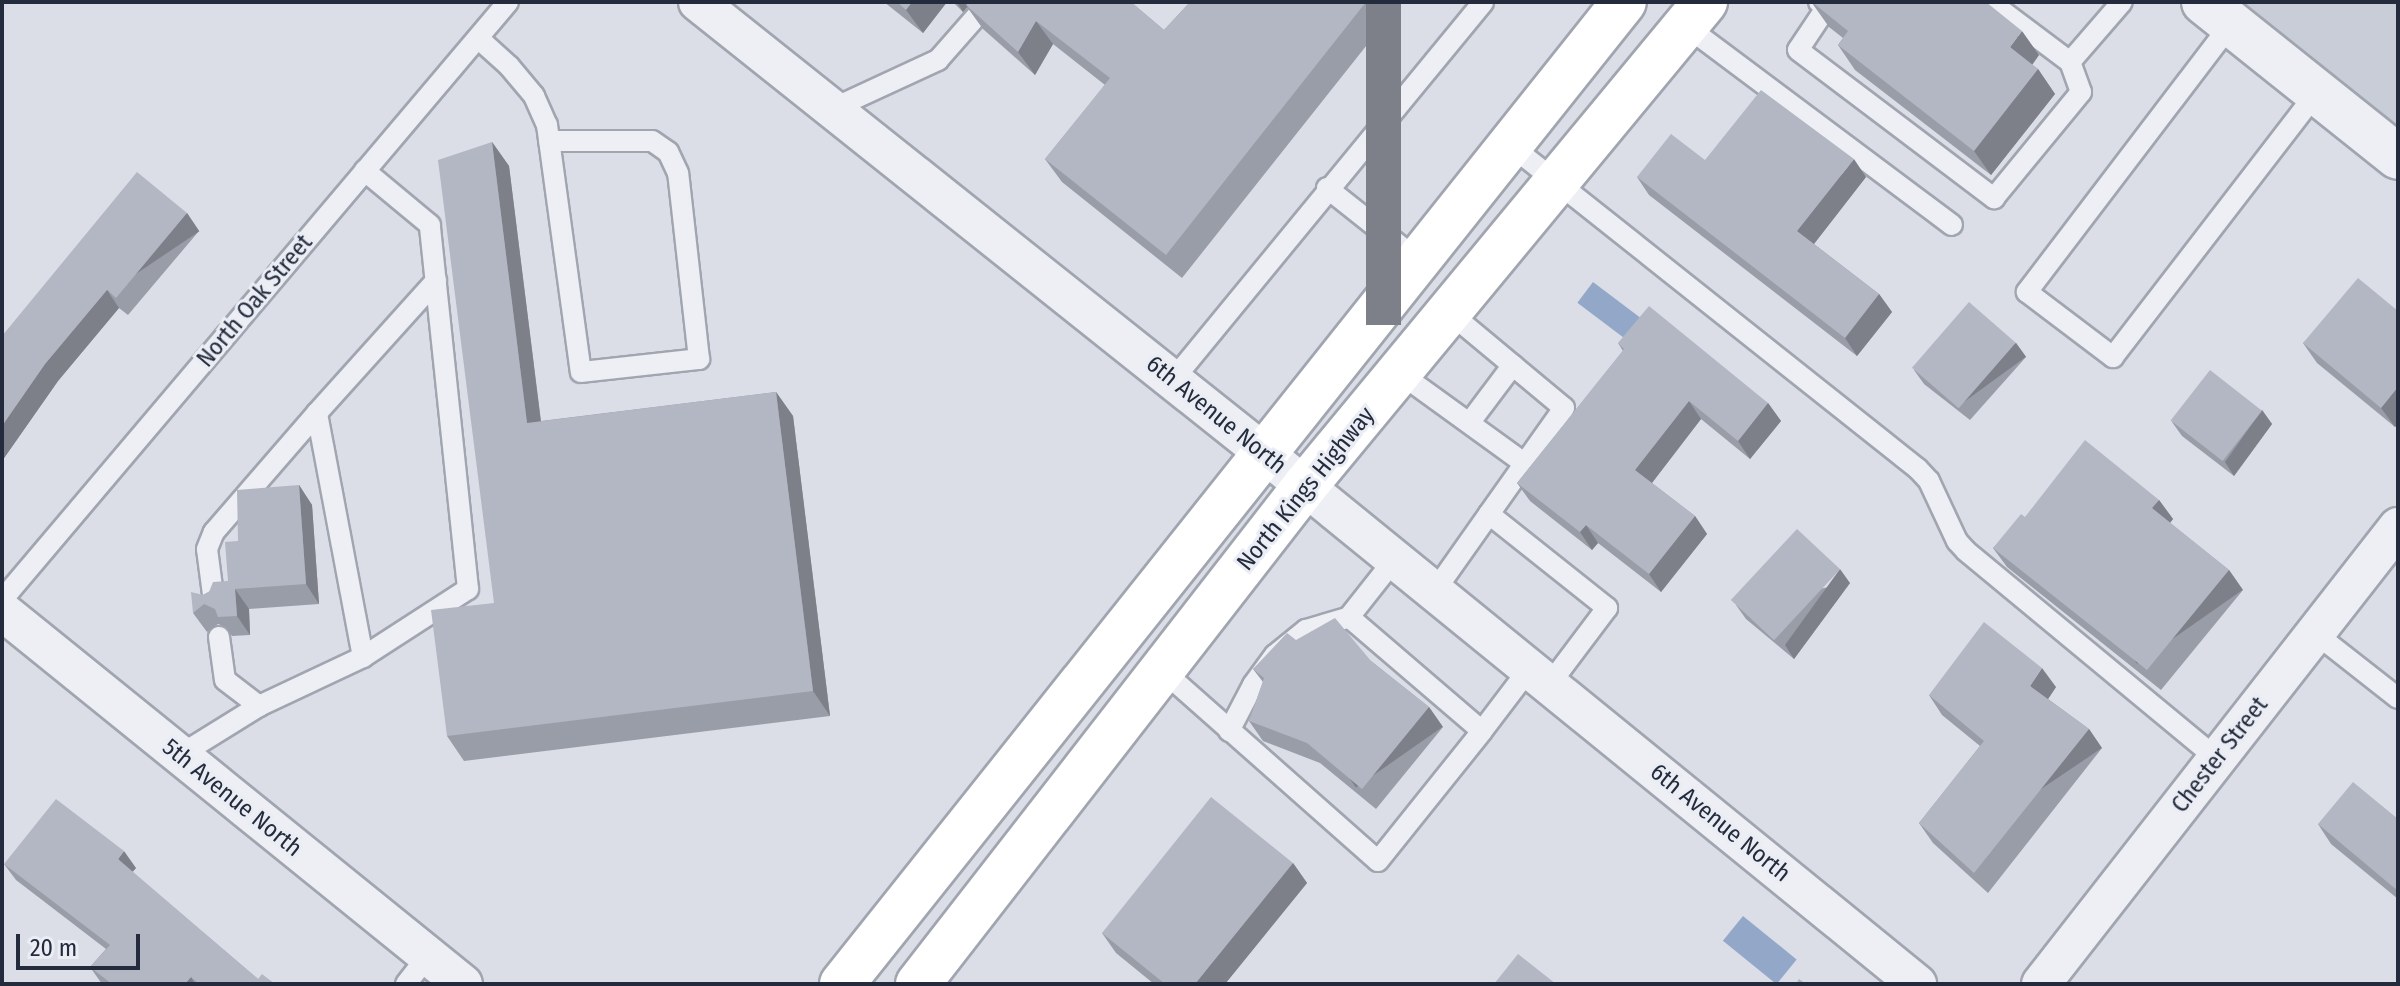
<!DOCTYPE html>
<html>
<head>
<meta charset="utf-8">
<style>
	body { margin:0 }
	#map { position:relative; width:2400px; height:986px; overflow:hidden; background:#dbdee6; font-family:"Fira Sans Condensed",sans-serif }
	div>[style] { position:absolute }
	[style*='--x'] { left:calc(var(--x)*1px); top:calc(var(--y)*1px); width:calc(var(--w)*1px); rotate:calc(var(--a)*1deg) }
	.built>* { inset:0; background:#c9cdd8 }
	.water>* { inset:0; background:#93a8c9; transform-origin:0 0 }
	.roads { filter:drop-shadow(2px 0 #a0a5b0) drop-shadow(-2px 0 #a0a5b0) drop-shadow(0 2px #a0a5b0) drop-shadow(0 -2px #a0a5b0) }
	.service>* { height:20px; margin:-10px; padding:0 10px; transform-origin:10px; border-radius:10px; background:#edeff4 }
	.minor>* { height:38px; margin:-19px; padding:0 19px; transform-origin:19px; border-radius:19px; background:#edeff4 }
	.tertiary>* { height:44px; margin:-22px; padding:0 22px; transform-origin:22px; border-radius:22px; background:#edeff4 }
	.primary>* { height:44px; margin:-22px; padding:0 22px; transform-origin:22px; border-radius:22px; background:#fff }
	.wall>* { inset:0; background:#999da8 }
	.shaded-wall>* { inset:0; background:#7d8088; transform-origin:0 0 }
	.building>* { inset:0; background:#b2b7c3; transform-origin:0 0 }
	span { translate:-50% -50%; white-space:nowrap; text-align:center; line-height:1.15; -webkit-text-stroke:6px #eaedf4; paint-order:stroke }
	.street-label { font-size:24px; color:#242b3d }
	.frame { position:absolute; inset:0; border:4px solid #242b3d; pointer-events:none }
	.scale { position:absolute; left:16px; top:934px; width:124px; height:36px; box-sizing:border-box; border:4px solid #242b3d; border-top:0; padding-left:10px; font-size:24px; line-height:28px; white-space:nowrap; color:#242b3d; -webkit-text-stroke:6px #eaedf4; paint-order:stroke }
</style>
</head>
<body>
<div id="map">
	<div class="built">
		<div style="clip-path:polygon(2204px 2px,2398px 2px,2398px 157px)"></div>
	</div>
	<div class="water">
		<div style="left:1593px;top:282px;width:66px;height:26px;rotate:37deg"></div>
		<div style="left:1743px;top:916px;width:69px;height:32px;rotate:39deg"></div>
	</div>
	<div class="roads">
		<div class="service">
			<div style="--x:1819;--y:2;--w:9;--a:41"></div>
			<div style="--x:1826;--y:8;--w:50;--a:123.7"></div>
			<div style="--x:1798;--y:50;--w:246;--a:37.1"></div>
			<div style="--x:1994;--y:198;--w:137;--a:-50.6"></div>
			<div style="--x:2081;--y:92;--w:32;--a:-110"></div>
			<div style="--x:1990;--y:2;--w:100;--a:36.9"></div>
			<div style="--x:2070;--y:62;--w:79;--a:-49.1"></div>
			<div style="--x:2231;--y:24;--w:337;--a:127.3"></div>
			<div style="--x:2027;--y:292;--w:108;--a:37.1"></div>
			<div style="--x:2113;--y:357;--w:334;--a:-52.4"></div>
			<div style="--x:1686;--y:26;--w:332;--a:36.8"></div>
			<div style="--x:478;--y:38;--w:42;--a:42.1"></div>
			<div style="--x:509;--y:66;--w:39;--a:50"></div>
			<div style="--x:534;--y:96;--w:32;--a:66"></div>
			<div style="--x:547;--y:125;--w:249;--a:82.2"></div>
			<div style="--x:581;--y:372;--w:119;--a:-6.3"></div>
			<div style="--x:699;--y:359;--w:187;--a:-96.4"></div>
			<div style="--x:678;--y:173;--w:23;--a:-115"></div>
			<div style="--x:668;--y:152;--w:19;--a:-145"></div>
			<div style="--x:652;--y:141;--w:103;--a:180"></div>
			<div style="--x:832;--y:109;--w:117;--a:-24.8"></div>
			<div style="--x:938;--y:60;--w:77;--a:-48.7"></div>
			<div style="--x:1510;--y:145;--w:521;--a:38.45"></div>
			<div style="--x:1918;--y:469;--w:16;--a:47"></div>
			<div style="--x:1929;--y:481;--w:66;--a:65"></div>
			<div style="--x:1957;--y:541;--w:13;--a:48"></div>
			<div style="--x:1966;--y:551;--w:326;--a:39.6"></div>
			<div style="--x:1327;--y:188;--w:116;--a:38.4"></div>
			<div style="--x:1450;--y:313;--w:148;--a:39.8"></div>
			<div style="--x:1564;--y:408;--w:130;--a:125.3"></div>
			<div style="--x:1489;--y:514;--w:151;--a:38.5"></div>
			<div style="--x:1607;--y:608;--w:96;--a:127"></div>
			<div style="--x:1401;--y:374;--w:152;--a:35.9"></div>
			<div style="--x:1172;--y:381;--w:490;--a:-50.6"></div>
			<div style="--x:1470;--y:422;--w:71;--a:-53"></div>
			<div style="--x:1434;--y:592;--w:95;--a:-54.8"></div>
			<div style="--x:2;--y:600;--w:783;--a:-49.76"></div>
			<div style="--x:214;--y:602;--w:53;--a:-97.5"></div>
			<div style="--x:207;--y:549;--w:18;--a:-68"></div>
			<div style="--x:214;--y:532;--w:157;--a:-49.1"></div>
			<div style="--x:2315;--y:633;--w:105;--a:38.1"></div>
			<div style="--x:219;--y:637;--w:43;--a:82.1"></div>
			<div style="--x:225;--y:680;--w:43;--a:37.4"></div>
			<div style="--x:363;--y:657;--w:248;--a:-100.7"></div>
			<div style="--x:317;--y:413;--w:178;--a:-48"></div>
			<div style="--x:1162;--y:670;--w:288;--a:41.5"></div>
			<div style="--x:1378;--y:861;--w:166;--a:-51.3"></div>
			<div style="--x:1482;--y:731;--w:175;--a:-139.4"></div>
			<div style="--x:1349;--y:617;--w:73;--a:-51.7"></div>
			<div style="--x:1229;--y:731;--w:52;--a:-62.4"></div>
			<div style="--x:1253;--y:685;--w:37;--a:-54"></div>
			<div style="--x:1275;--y:655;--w:40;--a:-39"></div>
			<div style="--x:1306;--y:630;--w:43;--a:-16.3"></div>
			<div style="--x:1482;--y:731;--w:78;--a:-52.8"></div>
			<div style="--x:180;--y:755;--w:93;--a:-31.8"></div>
			<div style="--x:259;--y:706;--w:115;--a:-25.2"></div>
			<div style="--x:363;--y:657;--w:125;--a:-32.9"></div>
			<div style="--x:468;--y:589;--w:366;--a:-96"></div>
			<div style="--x:430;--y:225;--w:85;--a:-140.3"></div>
			<div style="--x:406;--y:984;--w:36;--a:-52"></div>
		</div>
		<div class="minor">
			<div style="--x:698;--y:2;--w:724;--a:38.55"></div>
			<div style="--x:1264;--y:453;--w:842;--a:39.12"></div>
			<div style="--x:2;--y:611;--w:593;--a:38.98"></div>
			<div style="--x:2041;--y:984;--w:580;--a:-52"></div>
		</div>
		<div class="tertiary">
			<div style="--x:2204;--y:2;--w:248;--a:38.6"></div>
		</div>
		<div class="primary">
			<div style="--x:842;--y:984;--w:1255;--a:-51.47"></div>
			<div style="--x:918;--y:984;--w:631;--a:-52.15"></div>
			<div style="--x:1305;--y:486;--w:628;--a:-50.43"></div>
		</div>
	</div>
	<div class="wall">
		<div style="clip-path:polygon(884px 2px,947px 2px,923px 33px)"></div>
		<div style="clip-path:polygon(953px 2px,1131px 2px,1164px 30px,1190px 2px,1401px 2px,1182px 278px,1062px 182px,1045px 159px,1105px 85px,1053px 44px,1035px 75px,983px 29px,967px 7px,963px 12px)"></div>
		<div style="clip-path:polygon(1812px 3px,2039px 55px,2032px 65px,2038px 69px,2055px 94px,1991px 175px,1855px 70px,1838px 45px,1843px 38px,1829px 27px)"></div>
		<div style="clip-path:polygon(492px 142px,509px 166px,541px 421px,776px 392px,793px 416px,830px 716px,464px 761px,447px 736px,494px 603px)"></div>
		<div style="clip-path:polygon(1705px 160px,1866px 177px,1814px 244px,1879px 294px,1892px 312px,1857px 356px,1649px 195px,1637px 177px)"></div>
		<div style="clip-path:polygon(187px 213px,199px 231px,128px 315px,119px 308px,58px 381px,2px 461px,2px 336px)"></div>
		<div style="clip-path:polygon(2398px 311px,2398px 424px,2395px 427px,2317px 363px,2303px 343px)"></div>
		<div style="clip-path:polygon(1618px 343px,1768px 403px,1781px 421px,1750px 459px,1701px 419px,1652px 483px,1695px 516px,1707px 534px,1661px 592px,1598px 543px,1592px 550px,1530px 501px,1517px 483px,1623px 351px)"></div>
		<div style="clip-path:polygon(2016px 343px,2026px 357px,1970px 420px,1924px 384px,1914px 370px)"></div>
		<div style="clip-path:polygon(2262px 410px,2272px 424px,2234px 476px,2182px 436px,2172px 422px)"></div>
		<div style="clip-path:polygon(299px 485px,312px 505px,319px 604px,249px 609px,250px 635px,232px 636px,226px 627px,218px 624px,207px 632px,193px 613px,203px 595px,228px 581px)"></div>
		<div style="clip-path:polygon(2159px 500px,2173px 519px,2170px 523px,2229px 570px,2243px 590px,2161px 690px,2007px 567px,1993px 548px,2025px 517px)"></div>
		<div style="clip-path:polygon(1850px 583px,1794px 659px,1746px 619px,1736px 605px)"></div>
		<div style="clip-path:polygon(1296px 640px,1371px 661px,1429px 707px,1443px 727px,1376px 809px,1320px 763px,1263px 741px,1249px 721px,1263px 682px,1253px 669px)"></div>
		<div style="clip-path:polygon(2056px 687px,2048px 699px,2089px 729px,2102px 748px,1988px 893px,1933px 843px,1919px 823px,1980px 746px,1942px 715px,1929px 695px)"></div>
		<div style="clip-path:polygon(2398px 819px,2398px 899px,2331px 844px,2318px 824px)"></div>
		<div style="clip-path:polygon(1293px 863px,1307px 883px,1225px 984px,1154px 984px,1116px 953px,1102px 933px)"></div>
		<div style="clip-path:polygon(4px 864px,136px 868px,132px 872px,258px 979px,275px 984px,102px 984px,90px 967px,106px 949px,16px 880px)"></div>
	</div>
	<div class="shaded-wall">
		<div style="clip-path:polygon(912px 2px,947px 2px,923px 33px,906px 10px)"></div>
		<div style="clip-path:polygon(957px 2px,972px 2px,963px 12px)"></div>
		<div style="left:1366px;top:2px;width:35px;height:323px"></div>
		<div style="clip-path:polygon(1036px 21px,1053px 44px,1035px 75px,1018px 52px)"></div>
		<div style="clip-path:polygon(2022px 31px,2039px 55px,2027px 72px,2010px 47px)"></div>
		<div style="clip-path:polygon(2038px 69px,2055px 94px,1991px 175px,1974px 151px)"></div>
		<div style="clip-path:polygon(492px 142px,509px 166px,544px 447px,527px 423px)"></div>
		<div style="clip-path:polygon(1854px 159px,1866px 177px,1810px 249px,1797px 231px)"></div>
		<div style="left:187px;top:213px;width:22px;height:111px;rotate:56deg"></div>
		<div style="clip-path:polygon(107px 290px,119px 308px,58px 381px,2px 461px,2px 426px,45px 364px)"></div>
		<div style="clip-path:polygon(1879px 294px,1892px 312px,1857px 356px,1845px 338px)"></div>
		<div style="left:2016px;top:343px;width:17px;height:84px;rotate:54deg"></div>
		<div style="clip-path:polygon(2398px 387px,2398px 424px,2395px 427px,2381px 408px)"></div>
		<div style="clip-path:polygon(776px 392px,793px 416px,830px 716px,813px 691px)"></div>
		<div style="clip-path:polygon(1689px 401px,1701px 419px,1648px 488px,1635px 470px)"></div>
		<div style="clip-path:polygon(1768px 403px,1781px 421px,1750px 459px,1738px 441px)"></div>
		<div style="clip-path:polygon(2262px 410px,2272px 424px,2234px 476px,2225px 462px)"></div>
		<div style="clip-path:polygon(299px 485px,312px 505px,319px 604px,306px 584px)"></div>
		<div style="clip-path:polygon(2159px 500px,2173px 519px,2166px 528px,2152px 508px)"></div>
		<div style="clip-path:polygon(1695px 516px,1707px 534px,1661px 592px,1649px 574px)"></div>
		<div style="clip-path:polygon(1586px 525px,1598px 543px,1592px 550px,1580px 532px)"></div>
		<div style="clip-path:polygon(1840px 569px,1850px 583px,1794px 659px,1785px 645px)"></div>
		<div style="left:2229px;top:570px;width:24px;height:129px;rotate:55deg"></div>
		<div style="clip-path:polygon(235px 589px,249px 609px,250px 635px,237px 616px)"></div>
		<div style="clip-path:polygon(2042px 668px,2056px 687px,2044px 705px,2030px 686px)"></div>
		<div style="left:1429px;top:707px;width:24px;height:106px;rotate:55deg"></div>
		<div style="left:2089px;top:729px;width:23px;height:184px;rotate:56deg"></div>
		<div style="clip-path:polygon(124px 851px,136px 868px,129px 876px,118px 859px)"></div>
		<div style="clip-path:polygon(1293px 863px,1307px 883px,1225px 984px,1195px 984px)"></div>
		<div style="clip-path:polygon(191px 977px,195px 984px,185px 984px)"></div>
	</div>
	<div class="building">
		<div style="clip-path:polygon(897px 2px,912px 2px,906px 10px)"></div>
		<div style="clip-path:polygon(969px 2px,1131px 2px,1164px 30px,1190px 2px,1366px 2px,1166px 255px,1045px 159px,1110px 78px,1036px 21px,1018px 52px,966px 5px)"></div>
		<div style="clip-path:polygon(1812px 2px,1986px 2px,2022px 31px,2010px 47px,2038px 69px,1974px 151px,1838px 45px,1848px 31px)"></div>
		<div style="clip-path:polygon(1761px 90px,1854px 159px,1797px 231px,1879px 294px,1845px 338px,1637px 177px,1671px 134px,1705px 160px)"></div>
		<div style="clip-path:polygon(492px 142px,527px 423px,776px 392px,813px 691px,447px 736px,431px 610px,494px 603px,438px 160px)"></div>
		<div style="clip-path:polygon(137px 172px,187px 213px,116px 298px,107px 290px,45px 364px,2px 426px,2px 336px)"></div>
		<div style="clip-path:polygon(2358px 278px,2398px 311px,2398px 387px,2381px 408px,2303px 343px)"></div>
		<div style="left:1969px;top:302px;width:62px;height:87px;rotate:41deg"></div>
		<div style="clip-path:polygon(1649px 306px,1768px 403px,1738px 441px,1689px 401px,1635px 470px,1695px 516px,1649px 574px,1586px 525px,1580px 532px,1517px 483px,1624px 349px,1618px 343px)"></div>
		<div style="left:2210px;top:370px;width:66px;height:64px;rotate:38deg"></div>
		<div style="clip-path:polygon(2085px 440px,2159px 500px,2152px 508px,2229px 570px,2147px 670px,1993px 548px,2021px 514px,2025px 517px)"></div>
		<div style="clip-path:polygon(299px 485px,306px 584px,235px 589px,237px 616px,218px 617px,215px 609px,204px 604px,193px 613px,191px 592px,203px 595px,209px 592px,213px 582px,228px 581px,225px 542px,238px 541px,237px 490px)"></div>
		<div style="left:1797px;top:529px;width:59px;height:97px;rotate:43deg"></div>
		<div style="clip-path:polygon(1335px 618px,1371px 661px,1429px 707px,1362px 789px,1307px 743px,1249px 721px,1264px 678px,1253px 669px,1287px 633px,1296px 640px)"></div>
		<div style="clip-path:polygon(1984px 622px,2042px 668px,2030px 686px,2089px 729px,1974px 873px,1919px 823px,1984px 741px,1929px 695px)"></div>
		<div style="clip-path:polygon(2353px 782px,2398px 819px,2398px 891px,2318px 824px)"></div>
		<div style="clip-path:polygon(1211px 797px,1293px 863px,1195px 984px,1165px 984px,1102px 933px)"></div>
		<div style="clip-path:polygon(56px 799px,124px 851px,118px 859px,258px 979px,262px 974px,275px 984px,199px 984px,191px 977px,185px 984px,112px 984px,90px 967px,110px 945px,4px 864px)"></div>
		<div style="clip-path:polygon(1518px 954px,1556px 984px,1494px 984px)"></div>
		<div style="clip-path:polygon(1799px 979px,1806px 984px,1796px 984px)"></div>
	</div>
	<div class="street-label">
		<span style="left:255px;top:301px;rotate:-50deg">North Oak Street</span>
		<span style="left:1216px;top:415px;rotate:39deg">6th Avenue North</span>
		<span style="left:1306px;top:489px;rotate:-51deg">North Kings Highway</span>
		<span style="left:2220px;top:755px;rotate:-52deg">Chester Street</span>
		<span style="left:232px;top:798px;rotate:39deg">5th Avenue North</span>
		<span style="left:1720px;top:823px;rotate:39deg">6th Avenue North</span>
	</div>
	<div class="frame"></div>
	<div class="scale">20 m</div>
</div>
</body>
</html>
